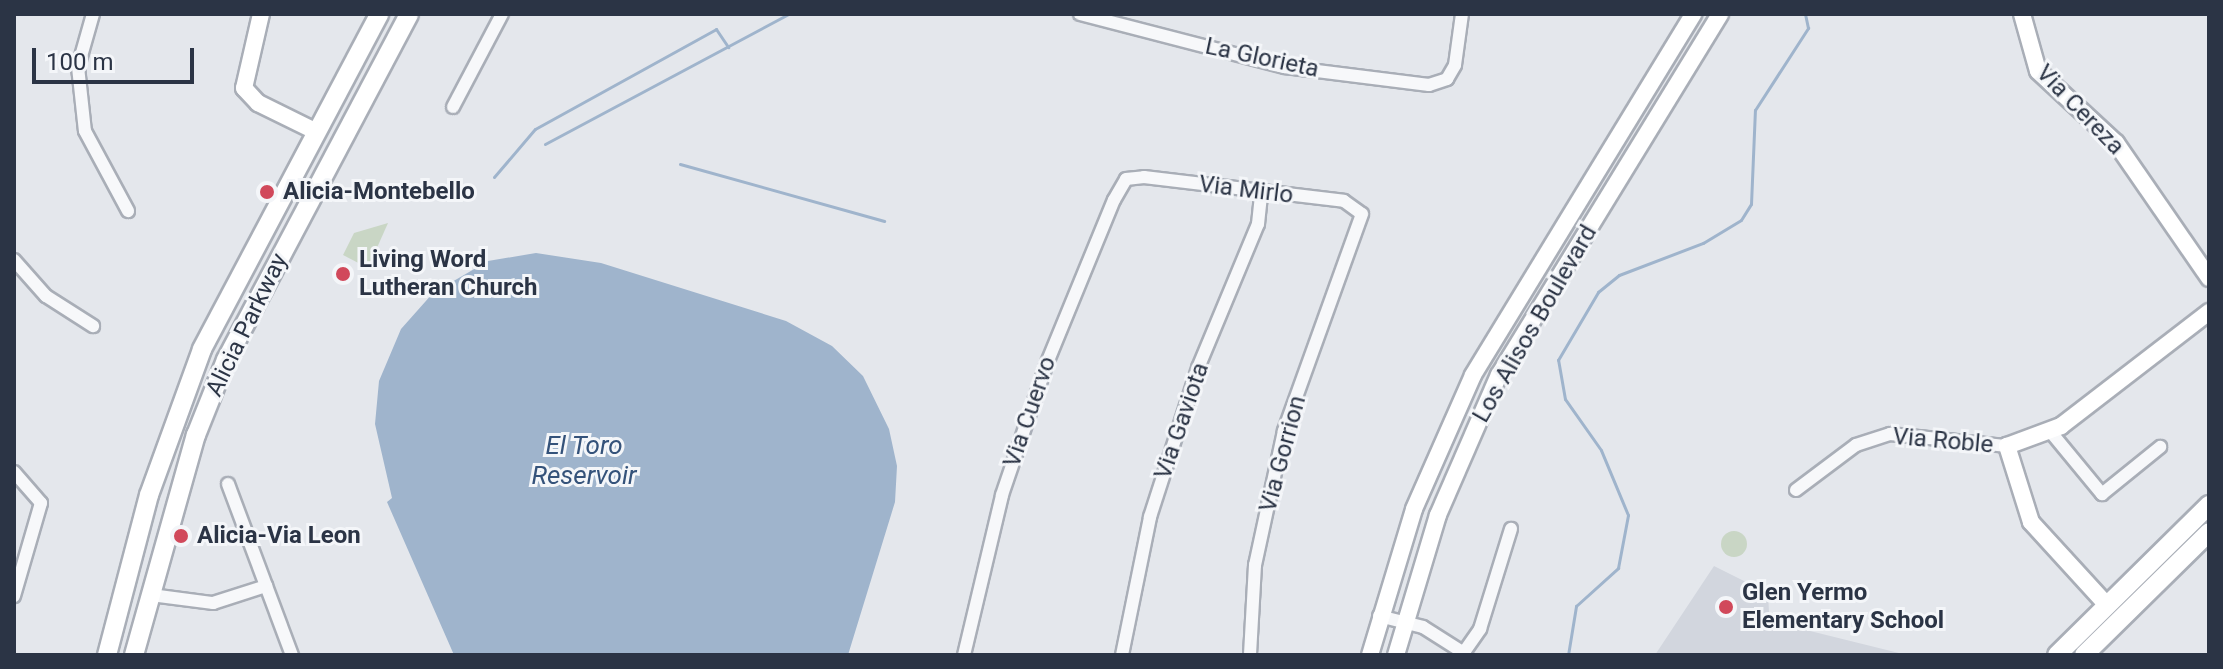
<!DOCTYPE html>
<html>
<head>
<meta charset="utf-8">
<style>
	body { margin:0 }
	#map { position:relative; width:2223px; height:669px; overflow:hidden; background:#e4e7ec; font-family:Roboto,sans-serif }
	div>[style] { position:absolute }
	[style*='--x'] { left:calc(var(--x)*1px); top:calc(var(--y)*1px); width:calc(var(--w)*1px); rotate:calc(var(--a)*1deg) }
	.built>* { inset:0; background:#d2d6de }
	.green>* { inset:0; background:#c9d6c5 }
	.round { border-radius:50% }
	.water>* { inset:0; background:#9fb4cc }
	.stream>* { height:3px; margin:-1.5px; padding:0 1.5px; transform-origin:1.5px; border-radius:1.5px; background:#9fb4cc }
	.roads { filter:drop-shadow(2px 0 #a9aeb7) drop-shadow(-2px 0 #a9aeb7) drop-shadow(0 2px #a9aeb7) drop-shadow(0 -2px #a9aeb7) }
	.street>* { height:12px; margin:-6px; padding:0 6px; transform-origin:6px; border-radius:6px; background:#f7f8fa }
	.secondary>* { height:16px; margin:-8px; padding:0 8px; transform-origin:8px; border-radius:8px; background:#fff }
	.primary>* { height:18px; margin:-9px; padding:0 9px; transform-origin:9px; border-radius:9px; background:#fff }
	.dots>* { width:22px; height:22px; translate:-50% -50%; box-sizing:border-box; border:4px solid #f4f6f9; border-radius:50% }
	span { translate:-50% -50%; white-space:nowrap; text-align:center; line-height:1.15; -webkit-text-stroke:6px #f4f6f9; paint-order:stroke }
	.street-label { font-size:24px; color:#2b3445 }
	.poi-label { font-size:24px; color:#2b3445; font-weight:700 }
	.left { translate:0 -50%; text-align:left }
	.water-label { font-size:26px; color:#34527a; font-style:italic }
	.frame { position:absolute; inset:0; border:16px solid #2b3445; pointer-events:none }
	.scale { position:absolute; left:32px; top:48px; width:162px; height:36px; box-sizing:border-box; border:4px solid #2b3445; border-top:0; padding-left:10px; font-size:24px; line-height:28px; white-space:nowrap; color:#2b3445; -webkit-text-stroke:6px #f4f6f9; paint-order:stroke }
</style>
</head>
<body>
<div id="map">
	<div class="built">
		<div style="clip-path:polygon(1714px 566px,1768px 593px,1769px 612px,1798px 628px,1907px 655px,1655px 655px)"></div>
	</div>
	<div class="green">
		<div style="clip-path:polygon(388px 223px,368px 268px,343px 255px,354px 233px)"></div>
		<div class="round" style="left:1721px;top:531px;width:26px;height:26px"></div>
	</div>
	<div class="water">
		<div style="clip-path:polygon(536px 253px,601px 263px,786px 321px,832px 346px,863px 376px,889px 429px,897px 466px,895px 502px,848px 655px,454px 655px,387px 502px,392px 498px,375px 424px,379px 381px,401px 329px,433px 293px,488px 261px)"></div>
	</div>
	<div class="stream">
		<div style="--x:545;--y:144;--w:276;--a:-28.1"></div>
		<div style="--x:680;--y:164;--w:212;--a:15.6"></div>
		<div style="--x:494;--y:177;--w:63;--a:-49.5"></div>
		<div style="--x:535;--y:129;--w:207;--a:-28.9"></div>
		<div style="--x:716;--y:29;--w:22;--a:56"></div>
		<div style="--x:1568;--y:655;--w:50;--a:-80.7"></div>
		<div style="--x:1576;--y:606;--w:57;--a:-42.1"></div>
		<div style="--x:1618;--y:568;--w:54;--a:-79.3"></div>
		<div style="--x:1628;--y:515;--w:70;--a:-112.6"></div>
		<div style="--x:1601;--y:450;--w:62;--a:-125.2"></div>
		<div style="--x:1565;--y:399;--w:40;--a:-100"></div>
		<div style="--x:1558;--y:360;--w:79;--a:-59.5"></div>
		<div style="--x:1598;--y:292;--w:27;--a:-39"></div>
		<div style="--x:1619;--y:275;--w:90;--a:-20.9"></div>
		<div style="--x:1703;--y:243;--w:44;--a:-31.2"></div>
		<div style="--x:1741;--y:220;--w:19;--a:-58"></div>
		<div style="--x:1751;--y:204;--w:94;--a:-87.6"></div>
		<div style="--x:1755;--y:110;--w:98;--a:-57.1"></div>
		<div style="--x:1808;--y:28;--w:14;--a:-102"></div>
	</div>
	<div class="roads">
		<div class="street">
			<div style="--x:93;--y:14;--w:55;--a:105.8"></div>
			<div style="--x:78;--y:67;--w:64;--a:83.8"></div>
			<div style="--x:85;--y:131;--w:91;--a:61.7"></div>
			<div style="--x:1080;--y:14;--w:212;--a:14.5"></div>
			<div style="--x:1285;--y:67;--w:145;--a:7.1"></div>
			<div style="--x:1429;--y:85;--w:19;--a:-18"></div>
			<div style="--x:1447;--y:79;--w:16;--a:-60"></div>
			<div style="--x:1455;--y:65;--w:51;--a:-82.2"></div>
			<div style="--x:453;--y:107;--w:105;--a:-62.2"></div>
			<div style="--x:14;--y:260;--w:48;--a:48.4"></div>
			<div style="--x:46;--y:296;--w:56;--a:32.6"></div>
			<div style="--x:2050;--y:431;--w:82;--a:50.5"></div>
			<div style="--x:2102;--y:494;--w:75;--a:-39"></div>
			<div style="--x:14;--y:472;--w:41;--a:48.9"></div>
			<div style="--x:41;--y:503;--w:97;--a:106.2"></div>
			<div style="--x:228;--y:484;--w:183;--a:69.5"></div>
			<div style="--x:1796;--y:490;--w:75;--a:-36.9"></div>
			<div style="--x:1856;--y:445;--w:36;--a:-18"></div>
			<div style="--x:1890;--y:434;--w:118;--a:5.9"></div>
			<div style="--x:151;--y:595;--w:63;--a:7.4"></div>
			<div style="--x:213;--y:603;--w:56;--a:-17.8"></div>
			<div style="--x:1379;--y:616;--w:45;--a:14"></div>
			<div style="--x:1423;--y:627;--w:49;--a:32.4"></div>
			<div style="--x:964;--y:655;--w:164;--a:-76.6"></div>
			<div style="--x:1002;--y:495;--w:139;--a:-71.2"></div>
			<div style="--x:1047;--y:363;--w:176;--a:-67.7"></div>
			<div style="--x:1114;--y:200;--w:24;--a:-60"></div>
			<div style="--x:1126;--y:179;--w:18;--a:-6"></div>
			<div style="--x:1144;--y:177;--w:201;--a:6.8"></div>
			<div style="--x:1344;--y:201;--w:22;--a:36"></div>
			<div style="--x:1362;--y:214;--w:231;--a:109.8"></div>
			<div style="--x:1284;--y:431;--w:137;--a:102.2"></div>
			<div style="--x:1255;--y:565;--w:90;--a:93.2"></div>
			<div style="--x:1122;--y:655;--w:141;--a:-78.5"></div>
			<div style="--x:1150;--y:517;--w:157;--a:-72.1"></div>
			<div style="--x:1198;--y:368;--w:156;--a:-67.4"></div>
			<div style="--x:1258;--y:224;--w:30;--a:-84"></div>
			<div style="--x:1462;--y:655;--w:32;--a:-55"></div>
			<div style="--x:1480;--y:629;--w:105;--a:-72.8"></div>
		</div>
		<div class="secondary">
			<div style="--x:261;--y:14;--w:76;--a:102.9"></div>
			<div style="--x:244;--y:88;--w:21;--a:47"></div>
			<div style="--x:258;--y:103;--w:66;--a:26.2"></div>
			<div style="--x:2022;--y:14;--w:59;--a:74.3"></div>
			<div style="--x:2038;--y:71;--w:106;--a:42.7"></div>
			<div style="--x:2116;--y:143;--w:164;--a:55.4"></div>
			<div style="--x:2105;--y:603;--w:110;--a:-132.4"></div>
			<div style="--x:2031;--y:522;--w:80;--a:-107.5"></div>
			<div style="--x:2007;--y:446;--w:58;--a:-20.3"></div>
			<div style="--x:2061;--y:426;--w:187;--a:-37.6"></div>
			<div style="--x:1370;--y:655;--w:152;--a:-73.2"></div>
			<div style="--x:1414;--y:509;--w:146;--a:-66.2"></div>
			<div style="--x:1473;--y:375;--w:423;--a:-58.6"></div>
			<div style="--x:1396;--y:655;--w:146;--a:-73.3"></div>
			<div style="--x:1438;--y:515;--w:153;--a:-66.5"></div>
			<div style="--x:1499;--y:375;--w:423;--a:-58.5"></div>
		</div>
		<div class="primary">
			<div style="--x:107;--y:655;--w:165;--a:-75.3"></div>
			<div style="--x:149;--y:495;--w:155;--a:-70"></div>
			<div style="--x:202;--y:349;--w:379;--a:-62.1"></div>
			<div style="--x:134;--y:655;--w:229;--a:-74.3"></div>
			<div style="--x:196;--y:435;--w:81;--a:-68.2"></div>
			<div style="--x:226;--y:360;--w:391;--a:-62.1"></div>
			<div style="--x:2057;--y:655;--w:214;--a:-44.6"></div>
			<div style="--x:2084;--y:655;--w:175;--a:-44.5"></div>
		</div>
	</div>
	<div class="dots">
		<div style="left:267px;top:192px;background:#d1495b"></div>
		<div style="left:343px;top:274px;background:#d1495b"></div>
		<div style="left:181px;top:536px;background:#d1495b"></div>
		<div style="left:1726px;top:607px;background:#d1495b"></div>
	</div>
	<div class="street-label">
		<span style="left:1262px;top:58px;rotate:12deg">La Glorieta</span>
		<span style="left:2080px;top:110px;rotate:46deg">Via Cereza</span>
		<span style="left:1246px;top:190px;rotate:7deg">Via Mirlo</span>
		<span style="left:1535px;top:324px;rotate:-60deg">Los Alisos Boulevard</span>
		<span style="left:247px;top:325px;rotate:-64deg">Alicia Parkway</span>
		<span style="left:1030px;top:412px;rotate:-71deg">Via Cuervo</span>
		<span style="left:1182px;top:421px;rotate:-71deg">Via Gaviota</span>
		<span style="left:1943px;top:441px;rotate:5deg">Via Roble</span>
		<span style="left:1283px;top:454px;rotate:-75deg">Via Gorrion</span>
	</div>
	<div class="poi-label">
		<span class="left" style="left:283px;top:192px">Alicia-Montebello</span>
		<span class="left" style="left:359px;top:274px">Living Word<br>Lutheran Church</span>
		<span class="left" style="left:197px;top:536px">Alicia-Via Leon</span>
		<span class="left" style="left:1742px;top:607px">Glen Yermo<br>Elementary School</span>
	</div>
	<div class="water-label">
		<span style="left:584px;top:461px">El Toro<br>Reservoir</span>
	</div>
	<div class="frame"></div>
	<div class="scale">100 m</div>
</div>
</body>
</html>
